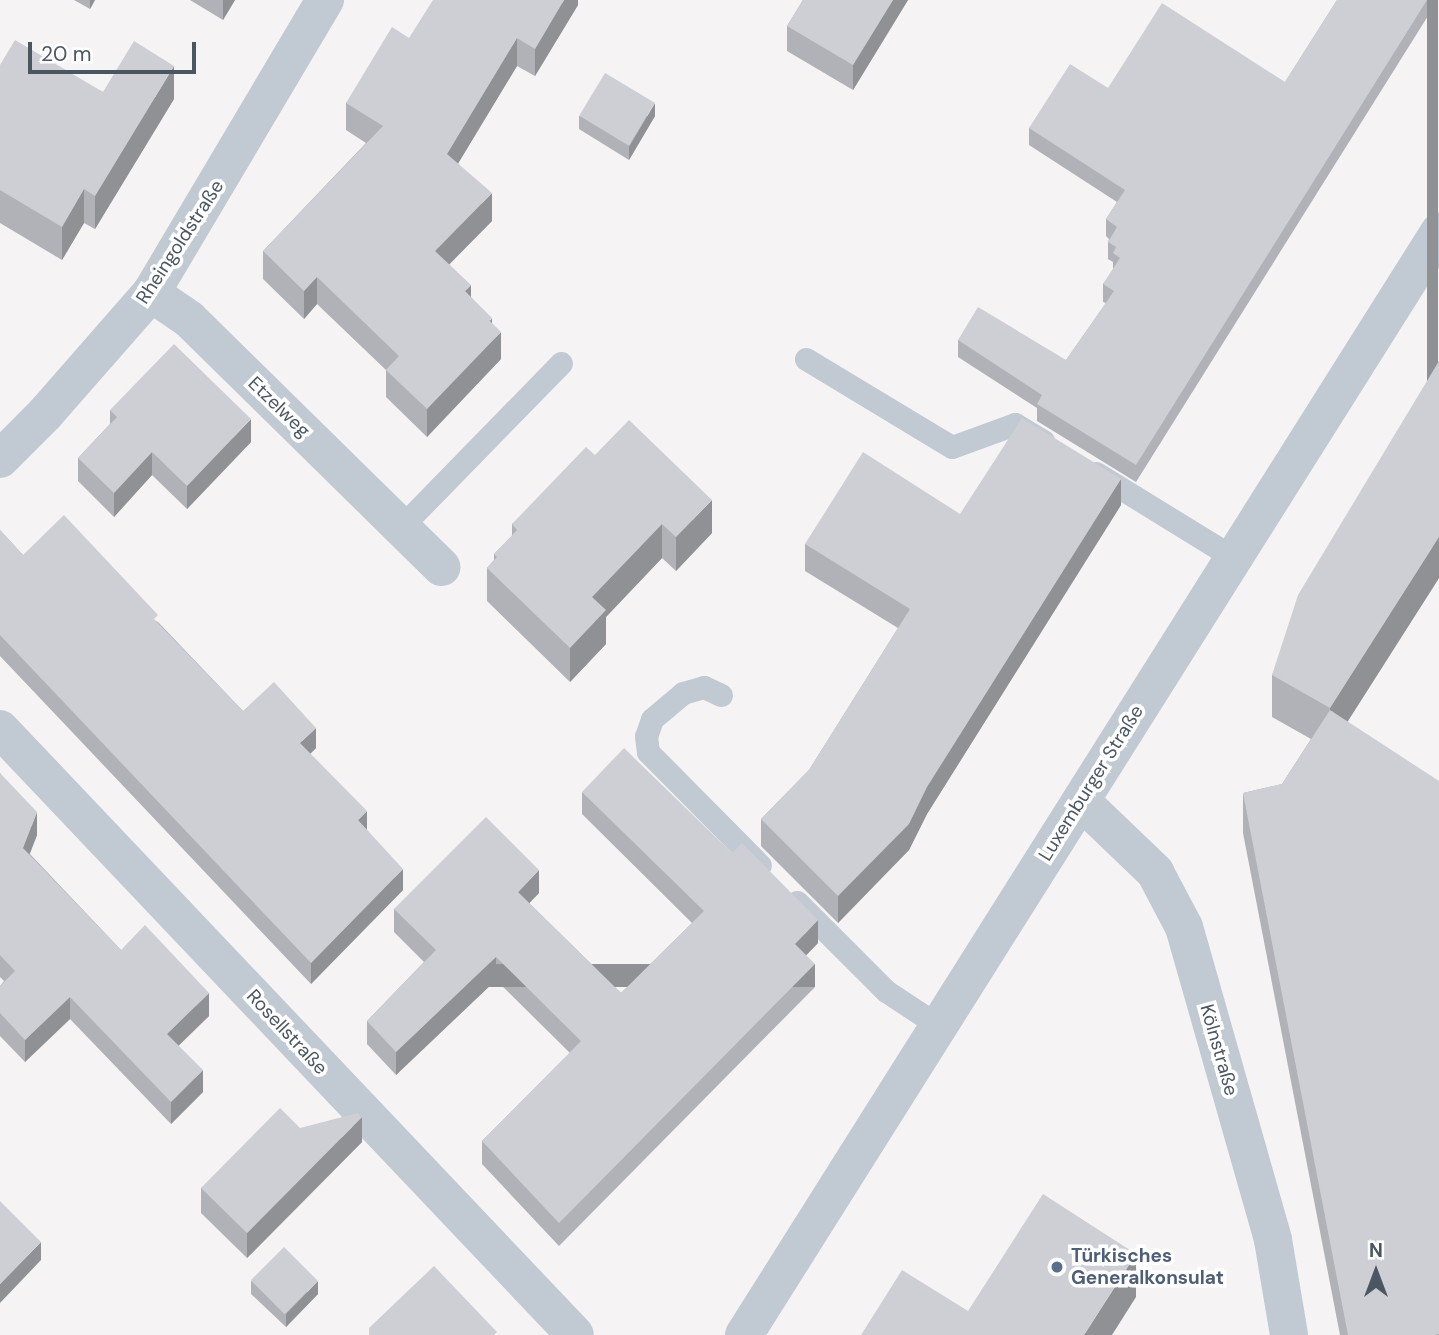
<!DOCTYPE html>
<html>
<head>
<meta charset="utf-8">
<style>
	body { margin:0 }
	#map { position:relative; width:1439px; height:1335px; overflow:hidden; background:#f5f3f3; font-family:"DM Sans",sans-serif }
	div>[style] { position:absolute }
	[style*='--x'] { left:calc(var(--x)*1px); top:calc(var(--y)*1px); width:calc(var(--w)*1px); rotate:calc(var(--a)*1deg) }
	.service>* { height:23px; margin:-11.5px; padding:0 11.5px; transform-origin:11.5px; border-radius:11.5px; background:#c1cad2 }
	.minor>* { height:38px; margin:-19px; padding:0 19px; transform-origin:19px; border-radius:19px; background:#c1cad2 }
	.tertiary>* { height:38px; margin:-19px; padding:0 19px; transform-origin:19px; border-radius:19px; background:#c1cad2 }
	.wall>* { inset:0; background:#b0b2b7 }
	.shaded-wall>* { inset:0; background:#909195; transform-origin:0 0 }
	.building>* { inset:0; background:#cdcfd5; transform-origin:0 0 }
	.dots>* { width:19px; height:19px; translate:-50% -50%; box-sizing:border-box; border:4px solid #fff; border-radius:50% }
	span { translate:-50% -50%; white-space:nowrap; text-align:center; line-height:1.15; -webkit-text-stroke:7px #fff; paint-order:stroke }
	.street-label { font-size:19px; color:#4a5661 }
	.service-label { font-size:19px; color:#4e5e75; font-weight:700 }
	.left { translate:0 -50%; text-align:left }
	.north { position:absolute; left:1341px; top:1237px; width:70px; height:70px; -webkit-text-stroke:5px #fff; paint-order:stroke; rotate:0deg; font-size:19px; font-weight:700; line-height:28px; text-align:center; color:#4a5661 }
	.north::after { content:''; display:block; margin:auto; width:24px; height:32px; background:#4a5661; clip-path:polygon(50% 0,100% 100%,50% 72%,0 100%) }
	.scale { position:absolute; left:28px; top:42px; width:168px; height:32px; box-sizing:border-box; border:4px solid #4a5661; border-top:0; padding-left:9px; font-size:21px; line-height:24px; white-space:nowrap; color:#4a5661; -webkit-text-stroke:5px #fff; paint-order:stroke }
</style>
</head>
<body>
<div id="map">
	<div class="service">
		<div style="--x:806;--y:359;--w:170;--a:31.1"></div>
		<div style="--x:952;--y:447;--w:67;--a:-20.1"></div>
		<div style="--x:1015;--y:424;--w:33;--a:31"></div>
		<div style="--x:1096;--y:473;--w:162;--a:31.6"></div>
		<div style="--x:401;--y:527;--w:229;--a:-45.7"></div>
		<div style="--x:721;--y:695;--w:19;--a:-155"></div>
		<div style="--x:704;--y:687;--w:22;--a:164"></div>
		<div style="--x:683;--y:693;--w:40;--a:140"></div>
		<div style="--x:652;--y:719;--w:18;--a:109"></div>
		<div style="--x:646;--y:736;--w:16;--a:83"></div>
		<div style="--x:648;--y:752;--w:159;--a:45.3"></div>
		<div style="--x:797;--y:902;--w:126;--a:45"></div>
		<div style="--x:886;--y:991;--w:64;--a:33.4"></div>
	</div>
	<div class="minor">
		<div style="--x:151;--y:293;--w:46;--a:34.4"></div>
		<div style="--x:189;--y:319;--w:354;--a:44.5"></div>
		<div style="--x:0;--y:459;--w:64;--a:-45"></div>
		<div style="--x:45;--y:414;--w:161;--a:-48.8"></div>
		<div style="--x:151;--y:293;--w:341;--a:-59.3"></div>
		<div style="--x:0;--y:729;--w:835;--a:46.5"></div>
		<div style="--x:1081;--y:801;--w:103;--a:43.8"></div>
		<div style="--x:1155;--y:872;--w:62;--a:62.2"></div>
		<div style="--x:1184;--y:927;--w:325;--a:74.1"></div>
		<div style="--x:1273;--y:1240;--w:96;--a:80.4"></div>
	</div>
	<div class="tertiary">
		<div style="--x:744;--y:1335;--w:1304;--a:-57.78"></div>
	</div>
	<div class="wall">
		<div style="clip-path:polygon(74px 0,95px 0,90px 9px)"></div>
		<div style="clip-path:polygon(190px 0,235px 0,223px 20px)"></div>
		<div style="clip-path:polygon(578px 0,578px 5px,535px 76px,517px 66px,458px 163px,492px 221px,449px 264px,471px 297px,492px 323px,501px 359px,427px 437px,386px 397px,386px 370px,317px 304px,304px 319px,263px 279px,263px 251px,366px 143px,346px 130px,346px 103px,409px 38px)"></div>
		<div style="clip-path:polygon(803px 0,908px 0,853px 90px,787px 51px,787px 26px)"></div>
		<div style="clip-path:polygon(1337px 0,1438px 0,1136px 482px,1037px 421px,1037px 408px,958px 357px,958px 340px,1066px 360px,1106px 303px,1103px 302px,1103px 284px,1113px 270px,1113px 262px,1108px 259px,1108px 242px,1109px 239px,1106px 236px,1106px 219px,1117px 202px,1029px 145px,1029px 128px,1108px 88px,1285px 82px)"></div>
		<div style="clip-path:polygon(0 65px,103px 92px,174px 99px,95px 229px,84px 223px,62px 260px,0 223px)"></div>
		<div style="clip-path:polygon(579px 116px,655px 116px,629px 160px,579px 129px)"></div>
		<div style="clip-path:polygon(1439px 361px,1439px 578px,1348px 721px,1439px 1335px,1340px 1335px,1243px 833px,1243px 793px,1282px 784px,1311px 739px,1272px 717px,1272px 675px)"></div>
		<div style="clip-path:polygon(110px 410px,251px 442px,187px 509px,152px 475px,114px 517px,78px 481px,78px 458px,110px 424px)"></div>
		<div style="clip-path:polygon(595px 455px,712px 533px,676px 571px,662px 558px,606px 617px,606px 644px,570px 682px,487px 601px,487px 568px,494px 560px,494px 554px,512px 536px,512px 524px)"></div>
		<div style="clip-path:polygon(1121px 505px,927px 814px,909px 850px,838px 923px,761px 846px,761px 819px,809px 770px,898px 628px,805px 571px,805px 544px,960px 514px)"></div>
		<div style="clip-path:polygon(0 530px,23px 555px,158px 622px,243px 711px,316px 748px,310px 754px,367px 830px,403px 890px,311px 984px,0 656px)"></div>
		<div style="clip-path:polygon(0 773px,37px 835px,30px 854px,121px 950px,209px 1016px,178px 1046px,203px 1092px,171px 1124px,70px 1019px,25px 1062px,0 1036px,0 986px,4px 981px,0 977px)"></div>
		<div style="clip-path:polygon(582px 792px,818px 943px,806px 955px,815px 987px,559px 1246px,482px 1164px,482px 1141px,570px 1053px,496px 980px,396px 1075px,367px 1044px,367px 1021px,424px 962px,394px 932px,394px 909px,539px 893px,529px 903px,621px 993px,692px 923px,582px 814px)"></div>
		<div style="clip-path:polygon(300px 1128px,362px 1142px,247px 1258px,201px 1213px,201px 1188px)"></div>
		<div style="clip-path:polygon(251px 1281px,318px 1294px,286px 1327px,251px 1294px)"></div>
	</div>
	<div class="shaded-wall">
		<div style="clip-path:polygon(90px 0,95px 0,90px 9px)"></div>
		<div style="clip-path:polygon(223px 0,235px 0,223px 20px)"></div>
		<div style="clip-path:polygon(564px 0,578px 0,578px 5px,535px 76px,535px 49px)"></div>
		<div style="clip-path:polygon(893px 0,908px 0,853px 90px,853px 65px)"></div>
		<div style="left:1427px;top:0;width:11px;height:549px"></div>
		<div style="clip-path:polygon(517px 38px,517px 66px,447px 182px,447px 154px)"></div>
		<div style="clip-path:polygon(174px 66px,174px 99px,95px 229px,95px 196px)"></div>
		<div style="clip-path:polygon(655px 103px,655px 116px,629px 160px,629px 147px)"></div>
		<div style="clip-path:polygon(84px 189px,84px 223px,62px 260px,62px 227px)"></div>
		<div style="clip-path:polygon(492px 193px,492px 221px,435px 279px,435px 251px)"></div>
		<div style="clip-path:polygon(317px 277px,317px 304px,304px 319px,304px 291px)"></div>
		<div style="clip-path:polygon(471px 285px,471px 313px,465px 291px)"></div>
		<div style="clip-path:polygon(492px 318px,492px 341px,501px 332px,501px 359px,427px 437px,427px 409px)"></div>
		<div style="clip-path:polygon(251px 419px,251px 442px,187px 509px,187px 486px)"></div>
		<div style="clip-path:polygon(152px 452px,152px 475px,114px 517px,114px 493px)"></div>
		<div style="clip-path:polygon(1121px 479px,1121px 505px,927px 814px,909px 850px,838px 923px,838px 896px)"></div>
		<div style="clip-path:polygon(712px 500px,712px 533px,676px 571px,676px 537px)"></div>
		<div style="clip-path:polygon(662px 524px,662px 558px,606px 617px,606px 644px,570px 682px,570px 648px,592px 597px)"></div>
		<div style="clip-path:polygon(1439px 537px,1439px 578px,1330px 749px,1330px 708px)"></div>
		<div style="clip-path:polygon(316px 728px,316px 748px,300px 764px,300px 743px)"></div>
		<div style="clip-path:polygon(367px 811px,367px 832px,358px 820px)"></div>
		<div style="clip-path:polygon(37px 812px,37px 835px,23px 870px,23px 848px)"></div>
		<div style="clip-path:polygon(403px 869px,403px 890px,311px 984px,311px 963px)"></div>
		<div style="clip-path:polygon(539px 870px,539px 893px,518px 915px,518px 892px)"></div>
		<div style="clip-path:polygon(818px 920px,818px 943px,795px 967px,795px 944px)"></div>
		<div style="clip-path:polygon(496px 957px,496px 980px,396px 1075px,396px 1052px)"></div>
		<div style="left:815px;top:964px;width:23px;height:364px;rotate:90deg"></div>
		<div style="clip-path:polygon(209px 993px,209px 1016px,167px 1057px,167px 1034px)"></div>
		<div style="clip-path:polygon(70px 997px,70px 1019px,25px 1062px,25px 1040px)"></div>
		<div style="clip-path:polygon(203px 1070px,203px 1092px,171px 1124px,171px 1102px)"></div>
		<div style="clip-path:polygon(362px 1117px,362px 1142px,247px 1258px,247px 1233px)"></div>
		<div style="clip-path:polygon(41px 1242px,41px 1260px,0 1303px,0 1284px)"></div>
		<div style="clip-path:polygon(1136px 1254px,1136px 1297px,1112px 1335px,1084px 1335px)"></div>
		<div style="clip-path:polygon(318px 1281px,318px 1294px,286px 1327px,286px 1314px)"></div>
	</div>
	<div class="building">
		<div style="clip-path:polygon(433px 0,564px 0,535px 49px,517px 38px,447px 154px,492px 193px,435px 251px,471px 285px,465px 291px,492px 318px,489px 320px,501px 332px,427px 409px,386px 370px,399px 356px,317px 277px,304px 291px,263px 251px,383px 126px,346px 103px,392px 27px,409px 38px)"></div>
		<div style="clip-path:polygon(803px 0,893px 0,853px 65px,787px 26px)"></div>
		<div style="clip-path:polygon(1337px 0,1427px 0,1136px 465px,1037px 404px,1042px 395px,958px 340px,978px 307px,1066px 360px,1114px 291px,1103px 284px,1120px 258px,1113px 253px,1116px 247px,1108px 242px,1117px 227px,1106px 219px,1125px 190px,1029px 128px,1070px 64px,1108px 88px,1162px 3px,1285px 82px)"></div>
		<div style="clip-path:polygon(15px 40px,103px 92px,134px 41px,174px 66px,95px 196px,84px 189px,62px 227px,0 190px,0 65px)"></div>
		<div style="left:605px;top:73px;width:58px;height:50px;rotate:31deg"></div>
		<div style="clip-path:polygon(174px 344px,251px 419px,187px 486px,152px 452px,114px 493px,78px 458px,117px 417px,110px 410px)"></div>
		<div style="clip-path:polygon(1439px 361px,1439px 537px,1330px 708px,1272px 675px,1298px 595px)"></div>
		<div style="clip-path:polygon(1022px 418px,1121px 479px,927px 787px,909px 824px,838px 896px,761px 819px,809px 770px,910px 609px,805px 544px,863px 452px,960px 514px)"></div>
		<div style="clip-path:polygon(629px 420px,712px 500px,676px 537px,662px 524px,592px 597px,606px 610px,570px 648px,487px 568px,497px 557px,494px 554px,517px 530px,512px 524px,586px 447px,595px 455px)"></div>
		<div style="clip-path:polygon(64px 515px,158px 615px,154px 619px,243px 711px,274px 682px,316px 728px,300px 743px,367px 811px,358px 820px,403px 869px,311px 963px,0 635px,0 530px,23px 555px)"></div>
		<div style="clip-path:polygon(1330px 710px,1439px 781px,1439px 1334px,1434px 1335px,1348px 1335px,1243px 793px,1282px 784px)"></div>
		<div style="clip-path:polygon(624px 748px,732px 853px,742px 843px,818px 920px,795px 944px,815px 964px,559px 1223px,482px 1141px,581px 1041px,496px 957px,396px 1052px,367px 1021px,436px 950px,394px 909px,486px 817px,539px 870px,518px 892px,621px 993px,704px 911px,582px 792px)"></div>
		<div style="clip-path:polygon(0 773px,37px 812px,23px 848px,121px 950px,145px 925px,209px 993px,167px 1034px,203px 1070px,171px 1102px,70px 997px,25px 1040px,0 1013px,0 986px,15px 971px,0 955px)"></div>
		<div style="clip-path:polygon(280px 1108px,300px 1128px,358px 1113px,362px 1117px,247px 1233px,201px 1188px)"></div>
		<div style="clip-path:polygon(1043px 1194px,1136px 1254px,1084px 1335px,861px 1335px,902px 1270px,968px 1311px)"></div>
		<div style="clip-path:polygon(0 1201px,41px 1242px,0 1284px)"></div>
		<div style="left:284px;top:1247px;width:48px;height:47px;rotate:45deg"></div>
		<div style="clip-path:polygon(434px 1266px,497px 1332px,494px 1335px,369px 1335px,369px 1328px)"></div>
	</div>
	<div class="dots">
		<div style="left:1057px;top:1267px;background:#5c6f8a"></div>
	</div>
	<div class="street-label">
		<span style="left:180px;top:242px;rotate:-57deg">Rheingoldstraße</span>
		<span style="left:279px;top:407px;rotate:44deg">Etzelweg</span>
		<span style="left:1091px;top:783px;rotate:-58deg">Luxemburger Straße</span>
		<span style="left:287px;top:1032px;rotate:47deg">Rosellstraße</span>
		<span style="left:1219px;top:1050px;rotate:74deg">Kölnstraße</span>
	</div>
	<div class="service-label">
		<span class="left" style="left:1071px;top:1267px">Türkisches<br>Generalkonsulat</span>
	</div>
	<div class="north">N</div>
	<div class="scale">20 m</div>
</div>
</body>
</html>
